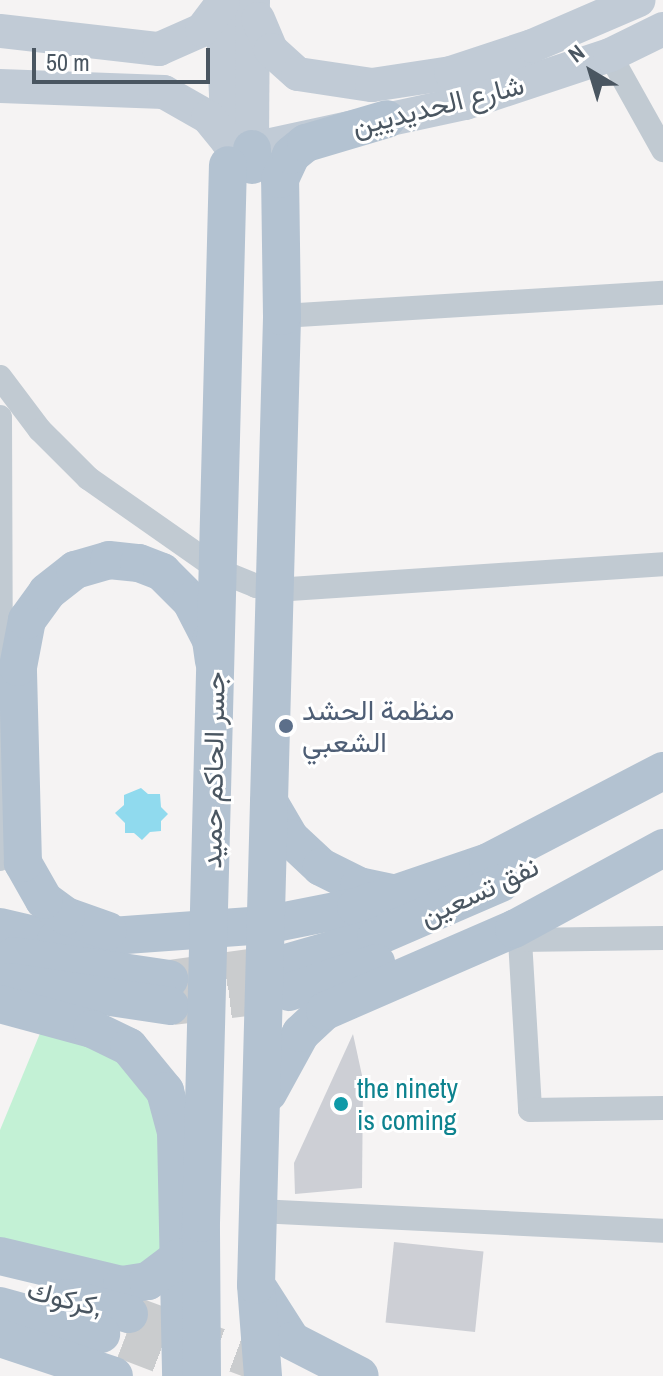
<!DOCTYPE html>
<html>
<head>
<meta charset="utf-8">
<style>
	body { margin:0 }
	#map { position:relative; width:663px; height:1376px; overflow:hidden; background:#f5f3f3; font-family:"Archivo Narrow",Vazirmatn,sans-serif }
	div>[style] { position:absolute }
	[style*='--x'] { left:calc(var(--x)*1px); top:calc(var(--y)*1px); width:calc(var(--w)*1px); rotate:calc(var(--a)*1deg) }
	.green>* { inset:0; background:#c3f1d5 }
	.water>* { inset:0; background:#90daee }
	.building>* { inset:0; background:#cdcfd5; transform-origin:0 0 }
	.primary-tunnel>* { height:38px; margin-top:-19px; transform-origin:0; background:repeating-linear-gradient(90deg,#caccce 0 38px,transparent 0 57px) }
	.street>* { height:24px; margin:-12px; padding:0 12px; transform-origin:12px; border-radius:12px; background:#c1cad2 }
	.secondary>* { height:34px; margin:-17px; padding:0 17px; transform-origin:17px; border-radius:17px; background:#c1cbd6 }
	.primary>* { height:38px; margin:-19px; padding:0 19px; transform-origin:19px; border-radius:19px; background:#b3c2d1 }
	.primary-bridge>* { height:38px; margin:-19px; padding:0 19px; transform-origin:19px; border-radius:19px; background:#b3c2d1 }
	.dots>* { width:22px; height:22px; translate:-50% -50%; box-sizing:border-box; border:4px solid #fff; border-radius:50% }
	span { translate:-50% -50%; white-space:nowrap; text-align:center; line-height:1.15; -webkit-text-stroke:6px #fff; paint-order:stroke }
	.street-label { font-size:28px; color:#4a5661 }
	.service-label { font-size:28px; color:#4e5e75 }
	.left { translate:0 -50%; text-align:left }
	.culture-label { font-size:28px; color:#0d838f }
	.north { position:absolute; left:551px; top:32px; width:80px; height:80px; -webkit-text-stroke:6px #fff; paint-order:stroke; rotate:322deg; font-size:22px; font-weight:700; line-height:32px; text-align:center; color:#4a5661 }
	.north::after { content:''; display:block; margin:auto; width:28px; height:36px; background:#4a5661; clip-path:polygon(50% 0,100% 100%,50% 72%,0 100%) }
	.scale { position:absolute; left:32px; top:48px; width:178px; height:36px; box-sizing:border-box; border:4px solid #4a5661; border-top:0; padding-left:10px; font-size:24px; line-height:28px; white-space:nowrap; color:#4a5661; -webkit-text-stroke:6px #fff; paint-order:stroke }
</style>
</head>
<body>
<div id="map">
	<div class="green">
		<div style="clip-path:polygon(41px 1031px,115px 1053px,155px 1093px,179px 1258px,148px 1281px,0 1247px,0 1130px)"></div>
	</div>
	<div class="water">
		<div style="clip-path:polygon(141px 788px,148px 794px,160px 794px,161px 807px,168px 814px,161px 821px,161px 831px,150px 832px,142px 840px,134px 833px,125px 833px,125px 823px,115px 813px,124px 805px,124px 795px)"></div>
	</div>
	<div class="building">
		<div style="clip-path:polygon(353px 1034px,363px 1080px,362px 1188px,295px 1194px,294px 1163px)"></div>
		<div style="left:394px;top:1242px;width:90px;height:81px;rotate:6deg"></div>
	</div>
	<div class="primary-tunnel">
		<div style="--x:169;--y:979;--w:118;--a:-7.8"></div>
		<div style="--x:173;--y:1006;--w:117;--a:-6.9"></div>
		<div style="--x:129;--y:1314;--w:167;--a:20.3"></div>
		<div style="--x:124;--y:1340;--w:92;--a:21"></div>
	</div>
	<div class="street">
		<div style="--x:610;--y:55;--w:109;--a:60.8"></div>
		<div style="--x:282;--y:316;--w:382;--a:-3.5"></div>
		<div style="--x:0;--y:377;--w:66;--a:53"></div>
		<div style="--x:40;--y:430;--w:68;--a:45"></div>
		<div style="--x:88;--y:478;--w:164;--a:35"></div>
		<div style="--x:222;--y:572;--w:37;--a:22"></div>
		<div style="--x:256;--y:586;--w:19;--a:12"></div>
		<div style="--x:275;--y:590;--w:389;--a:-3.8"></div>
		<div style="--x:0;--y:417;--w:270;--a:89.8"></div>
		<div style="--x:0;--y:859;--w:135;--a:-89.6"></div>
		<div style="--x:514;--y:929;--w:13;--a:61"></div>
		<div style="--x:520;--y:940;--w:170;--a:86.6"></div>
		<div style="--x:530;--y:1110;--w:133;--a:-0.9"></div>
		<div style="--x:520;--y:940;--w:143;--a:-0.8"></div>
		<div style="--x:258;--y:1211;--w:405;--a:2.8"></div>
	</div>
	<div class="secondary">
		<div style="--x:222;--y:0;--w:142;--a:87.6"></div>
		<div style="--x:253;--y:0;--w:149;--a:90.4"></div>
		<div style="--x:252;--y:149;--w:218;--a:-12.2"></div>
		<div style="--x:465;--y:103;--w:153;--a:-18.3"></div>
		<div style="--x:610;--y:55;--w:59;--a:-26.1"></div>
		<div style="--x:258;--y:19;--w:34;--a:67"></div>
		<div style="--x:271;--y:50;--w:36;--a:42"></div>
		<div style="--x:298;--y:74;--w:75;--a:8.5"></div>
		<div style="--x:372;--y:85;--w:80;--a:-8.6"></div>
		<div style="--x:451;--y:73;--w:85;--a:-18.4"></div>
		<div style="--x:532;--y:46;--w:116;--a:-23.3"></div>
		<div style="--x:0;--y:31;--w:160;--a:6.5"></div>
		<div style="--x:159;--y:49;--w:47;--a:-23.8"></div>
		<div style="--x:202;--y:30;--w:34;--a:-53"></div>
		<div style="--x:0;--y:86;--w:164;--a:2.1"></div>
		<div style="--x:164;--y:92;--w:51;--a:29.6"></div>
		<div style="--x:208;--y:117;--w:32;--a:51"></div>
	</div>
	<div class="primary">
		<div style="--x:252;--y:165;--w:16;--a:-90"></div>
		<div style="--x:269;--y:802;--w:42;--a:59.7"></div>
		<div style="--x:290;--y:838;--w:42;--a:43.1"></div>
		<div style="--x:321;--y:867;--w:42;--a:26.6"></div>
		<div style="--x:359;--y:886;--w:40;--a:12"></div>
		<div style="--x:0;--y:927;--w:57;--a:13.1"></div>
		<div style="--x:56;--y:940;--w:210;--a:-4.1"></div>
		<div style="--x:265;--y:925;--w:93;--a:-11.2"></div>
		<div style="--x:356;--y:907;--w:139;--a:-18.8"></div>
		<div style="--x:488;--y:862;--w:197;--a:-27.5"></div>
		<div style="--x:108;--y:931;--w:45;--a:-160.3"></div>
		<div style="--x:66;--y:916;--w:27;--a:-144"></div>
		<div style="--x:44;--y:900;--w:43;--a:-119.6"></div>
		<div style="--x:23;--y:863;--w:196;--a:-91.5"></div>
		<div style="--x:18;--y:667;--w:48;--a:-79.2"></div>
		<div style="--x:27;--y:620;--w:34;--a:-54"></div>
		<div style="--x:47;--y:592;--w:36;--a:-38"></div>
		<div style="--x:75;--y:570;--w:35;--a:-16"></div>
		<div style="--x:109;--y:560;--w:30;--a:6"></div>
		<div style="--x:139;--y:563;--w:25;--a:21"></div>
		<div style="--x:162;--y:572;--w:41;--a:45"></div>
		<div style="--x:191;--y:601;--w:44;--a:62.9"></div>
		<div style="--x:211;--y:640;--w:21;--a:82"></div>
		<div style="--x:14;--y:956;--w:157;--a:8.4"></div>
		<div style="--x:286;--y:963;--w:94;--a:-16.1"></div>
		<div style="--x:376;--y:937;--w:136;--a:-23.4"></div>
		<div style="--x:10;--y:982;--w:162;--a:8.5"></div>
		<div style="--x:289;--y:992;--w:92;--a:-18.4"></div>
		<div style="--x:0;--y:1004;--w:95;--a:15.2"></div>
		<div style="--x:92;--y:1029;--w:41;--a:25.9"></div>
		<div style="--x:129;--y:1047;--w:57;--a:50.7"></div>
		<div style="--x:165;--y:1091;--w:42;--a:75"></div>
		<div style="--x:176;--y:1132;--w:244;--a:88.8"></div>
		<div style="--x:268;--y:1093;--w:68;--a:-61.2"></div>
		<div style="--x:301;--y:1033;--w:33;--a:-43"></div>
		<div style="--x:325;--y:1011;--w:206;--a:-23.5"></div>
		<div style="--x:514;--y:929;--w:170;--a:-28.5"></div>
		<div style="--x:0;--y:1256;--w:125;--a:13.4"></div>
		<div style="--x:122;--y:1285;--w:26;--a:-9"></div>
		<div style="--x:148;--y:1281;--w:39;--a:-37"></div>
		<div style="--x:260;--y:1291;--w:59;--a:57.4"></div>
		<div style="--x:292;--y:1341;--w:76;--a:27.2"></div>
		<div style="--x:66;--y:1298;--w:65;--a:14.3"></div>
		<div style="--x:0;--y:1306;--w:105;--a:15.5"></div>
		<div style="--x:0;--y:1338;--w:120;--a:18.4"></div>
		<div style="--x:263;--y:1376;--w:91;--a:-94.4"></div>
		<div style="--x:256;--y:1285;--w:969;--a:-88.46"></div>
		<div style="--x:282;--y:316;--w:137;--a:-90.8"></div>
		<div style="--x:280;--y:179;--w:26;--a:-65"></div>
		<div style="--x:291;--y:155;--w:19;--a:-39"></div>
		<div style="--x:306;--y:143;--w:84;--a:-16.5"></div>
	</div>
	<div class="primary-bridge">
		<div style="--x:202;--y:1376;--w:153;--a:-90.4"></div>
		<div style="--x:201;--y:1223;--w:1058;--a:-88.54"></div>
	</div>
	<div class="dots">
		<div style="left:286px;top:726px;background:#5c6f8a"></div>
		<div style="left:341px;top:1104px;background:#0f9aa8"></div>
	</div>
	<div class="street-label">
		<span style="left:438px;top:105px;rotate:-14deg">شارع الحديديين</span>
		<span style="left:213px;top:770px;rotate:-89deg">جسر الحاكم حميد</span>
		<span style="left:479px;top:891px;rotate:-25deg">نفق تسعين</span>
		<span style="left:65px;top:1298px;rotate:14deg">كركوك,</span>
	</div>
	<div class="service-label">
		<span class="left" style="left:302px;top:726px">منظمة الحشد<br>الشعبي</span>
	</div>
	<div class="culture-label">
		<span class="left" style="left:357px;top:1104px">the ninety<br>is coming</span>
	</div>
	<div class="north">N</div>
	<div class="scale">50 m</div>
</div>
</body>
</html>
